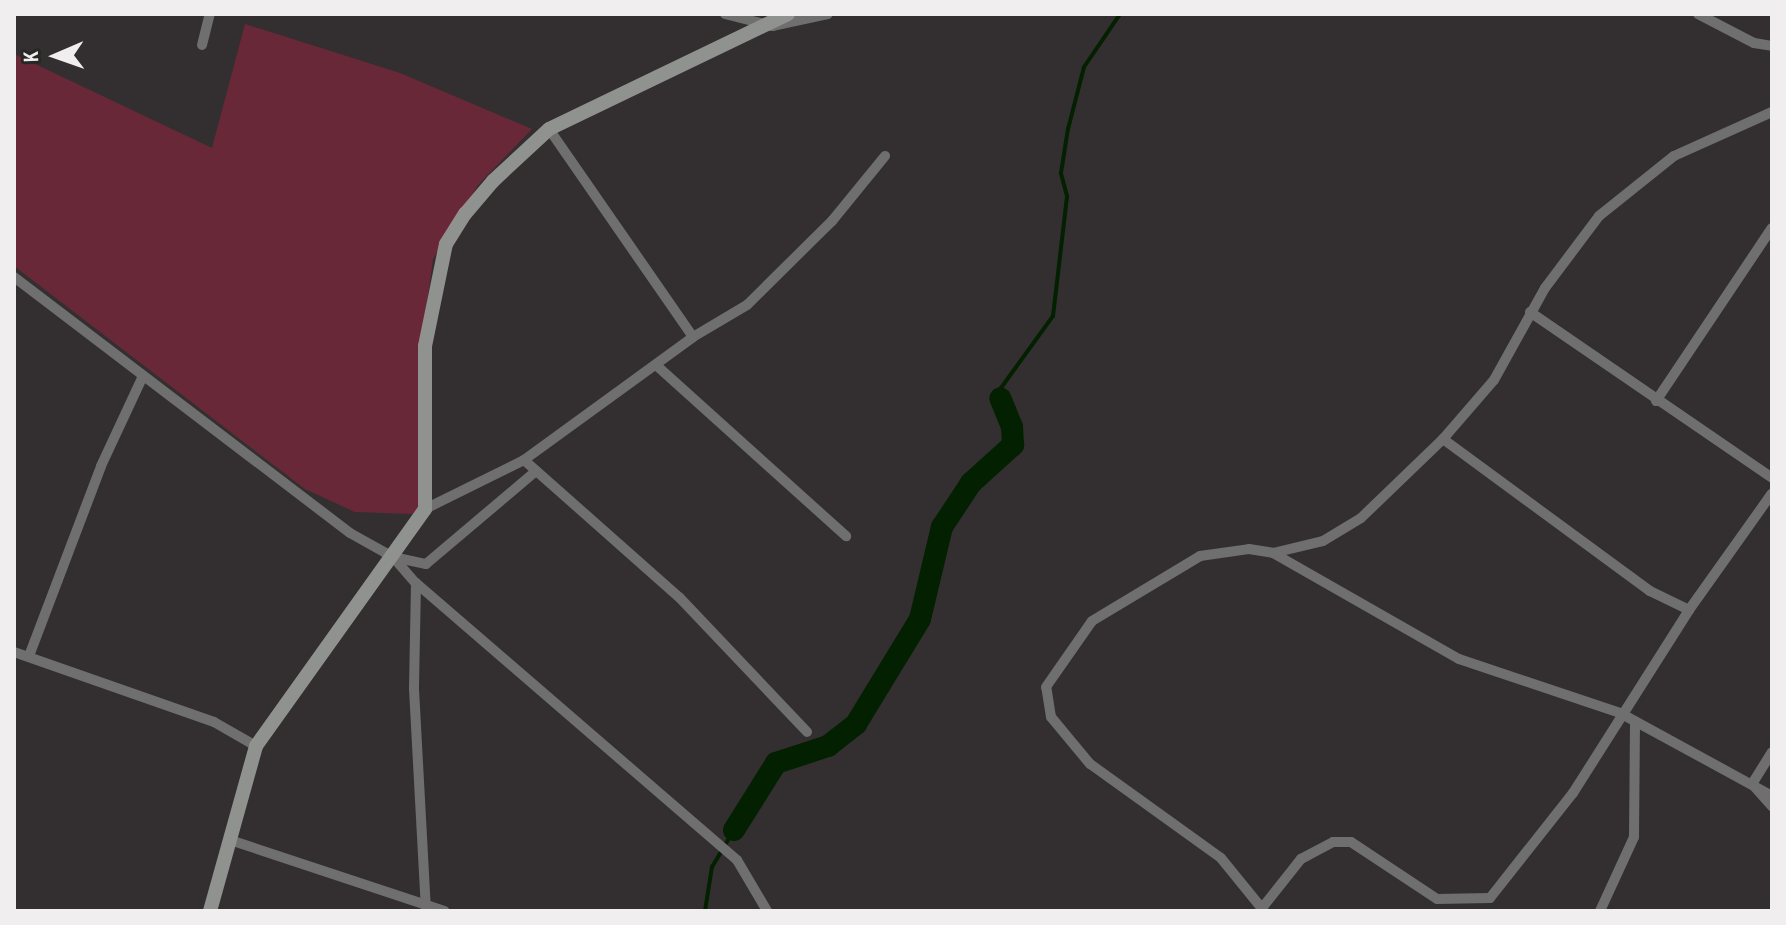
<!DOCTYPE html>
<html>
<head>
<meta charset="utf-8">
<style>
	body { margin:0 }
	#map { position:relative; width:1786px; height:925px; overflow:hidden; background:#332f30; font-family:"Sofia Sans Condensed",sans-serif }
	div>[style] { position:absolute }
	[style*='--x'] { left:calc(var(--x)*1px); top:calc(var(--y)*1px); width:calc(var(--w)*1px); rotate:calc(var(--a)*1deg) }
	.green>* { inset:0; background:#692837 }
	.stream>* { height:4px; margin:-2px; padding:0 2px; transform-origin:2px; border-radius:2px; background:#032000 }
	.river>* { height:22px; margin:-11px; padding:0 11px; transform-origin:11px; border-radius:11px; background:#032000 }
	.street>* { height:10px; margin:-5px; padding:0 5px; transform-origin:5px; border-radius:5px; background:#6e6f6e }
	.secondary>* { height:14px; margin:-7px; padding:0 7px; transform-origin:7px; border-radius:7px; background:#909290 }
	span { translate:-50% -50%; white-space:nowrap; text-align:center; line-height:1.15; -webkit-text-stroke:6px #292626; paint-order:stroke }
	.frame { position:absolute; inset:0; border:16px solid #f0eeee; pointer-events:none }
	.north { position:absolute; left:16px; top:16px; width:80px; height:80px; -webkit-text-stroke:6px #292626; paint-order:stroke; rotate:268deg; font-size:22px; font-weight:700; line-height:32px; text-align:center; color:#f0eeee }
	.north::after { content:''; display:block; margin:auto; width:28px; height:36px; background:#f0eeee; clip-path:polygon(50% 0,100% 100%,50% 72%,0 100%) }
</style>
</head>
<body>
<div id="map">
	<div class="green">
		<div style="clip-path:polygon(245px 24px,400px 73px,532px 129px,478px 185px,433px 259px,423px 333px,423px 505px,412px 514px,355px 512px,305px 489px,14px 266px,14px 54px,212px 148px)"></div>
	</div>
	<div class="stream">
		<div style="--x:1000;--y:398;--w:10;--a:-84"></div>
		<div style="--x:1001;--y:388;--w:89;--a:-54.2"></div>
		<div style="--x:1053;--y:316;--w:121;--a:-83.3"></div>
		<div style="--x:1067;--y:196;--w:24;--a:-105"></div>
		<div style="--x:1061;--y:173;--w:45;--a:-81"></div>
		<div style="--x:1068;--y:129;--w:64;--a:-75.5"></div>
		<div style="--x:1084;--y:67;--w:64;--a:-55.8"></div>
		<div style="--x:705;--y:911;--w:45;--a:-81"></div>
		<div style="--x:712;--y:867;--w:43;--a:-59.3"></div>
	</div>
	<div class="river">
		<div style="--x:734;--y:830;--w:79;--a:-57.9"></div>
		<div style="--x:776;--y:763;--w:55;--a:-18.1"></div>
		<div style="--x:828;--y:746;--w:36;--a:-38"></div>
		<div style="--x:856;--y:724;--w:123;--a:-58.6"></div>
		<div style="--x:920;--y:619;--w:95;--a:-76.6"></div>
		<div style="--x:942;--y:527;--w:53;--a:-56.6"></div>
		<div style="--x:971;--y:483;--w:57;--a:-42.1"></div>
		<div style="--x:1013;--y:445;--w:18;--a:-93"></div>
		<div style="--x:1012;--y:427;--w:31;--a:-112"></div>
	</div>
	<div class="street">
		<div style="--x:725;--y:14;--w:49;--a:14.3"></div>
		<div style="--x:772;--y:26;--w:57;--a:-12.1"></div>
		<div style="--x:1698;--y:14;--w:63;--a:27.4"></div>
		<div style="--x:1754;--y:43;--w:18;--a:9"></div>
		<div style="--x:202;--y:45;--w:32;--a:-76"></div>
		<div style="--x:549;--y:129;--w:253;--a:55.3"></div>
		<div style="--x:14;--y:277;--w:422;--a:37.3"></div>
		<div style="--x:350;--y:533;--w:49;--a:29.2"></div>
		<div style="--x:393;--y:557;--w:35;--a:49"></div>
		<div style="--x:416;--y:583;--w:424;--a:40.8"></div>
		<div style="--x:737;--y:860;--w:59;--a:59.5"></div>
		<div style="--x:1530;--y:312;--w:293;--a:34.4"></div>
		<div style="--x:656;--y:365;--w:256;--a:42"></div>
		<div style="--x:1656;--y:401;--w:208;--a:-56.2"></div>
		<div style="--x:1443;--y:439;--w:257;--a:36.3"></div>
		<div style="--x:1650;--y:591;--w:43;--a:26"></div>
		<div style="--x:524;--y:460;--w:207;--a:41.5"></div>
		<div style="--x:679;--y:597;--w:186;--a:46.5"></div>
		<div style="--x:425;--y:509;--w:110;--a:-26.3"></div>
		<div style="--x:524;--y:460;--w:209;--a:-36"></div>
		<div style="--x:693;--y:337;--w:63;--a:-30.7"></div>
		<div style="--x:747;--y:305;--w:120;--a:-44.7"></div>
		<div style="--x:832;--y:221;--w:84;--a:-50.8"></div>
		<div style="--x:1273;--y:553;--w:51;--a:-13.5"></div>
		<div style="--x:1323;--y:541;--w:44;--a:-31.2"></div>
		<div style="--x:1361;--y:518;--w:114;--a:-43.9"></div>
		<div style="--x:1443;--y:439;--w:78;--a:-49.2"></div>
		<div style="--x:1494;--y:380;--w:105;--a:-61"></div>
		<div style="--x:1545;--y:288;--w:90;--a:-53.1"></div>
		<div style="--x:1599;--y:216;--w:96;--a:-38.7"></div>
		<div style="--x:1674;--y:156;--w:107;--a:-24.2"></div>
		<div style="--x:393;--y:557;--w:34;--a:12"></div>
		<div style="--x:426;--y:564;--w:144;--a:-40.2"></div>
		<div style="--x:416;--y:583;--w:106;--a:91.1"></div>
		<div style="--x:414;--y:689;--w:222;--a:86.9"></div>
		<div style="--x:14;--y:652;--w:212;--a:19.3"></div>
		<div style="--x:214;--y:722;--w:48;--a:29.7"></div>
		<div style="--x:29;--y:656;--w:203;--a:-69.2"></div>
		<div style="--x:101;--y:466;--w:97;--a:-65"></div>
		<div style="--x:1772;--y:752;--w:38;--a:122"></div>
		<div style="--x:1752;--y:784;--w:30;--a:48"></div>
		<div style="--x:230;--y:840;--w:226;--a:18.3"></div>
		<div style="--x:1262;--y:908;--w:63;--a:-51.5"></div>
		<div style="--x:1301;--y:859;--w:36;--a:-28"></div>
		<div style="--x:1333;--y:842;--w:18;--a:0"></div>
		<div style="--x:1351;--y:842;--w:103;--a:33.5"></div>
		<div style="--x:1437;--y:899;--w:53;--a:-1.1"></div>
		<div style="--x:1490;--y:898;--w:134;--a:-51.7"></div>
		<div style="--x:1573;--y:793;--w:217;--a:-57.6"></div>
		<div style="--x:1689;--y:610;--w:143;--a:-54.6"></div>
		<div style="--x:1264;--y:911;--w:68;--a:-129.1"></div>
		<div style="--x:1221;--y:858;--w:161;--a:-144.3"></div>
		<div style="--x:1090;--y:764;--w:61;--a:-129.7"></div>
		<div style="--x:1051;--y:717;--w:30;--a:-99"></div>
		<div style="--x:1046;--y:687;--w:80;--a:-55.1"></div>
		<div style="--x:1092;--y:621;--w:126;--a:-31"></div>
		<div style="--x:1200;--y:556;--w:49;--a:-8.1"></div>
		<div style="--x:1249;--y:549;--w:24;--a:9"></div>
		<div style="--x:1273;--y:553;--w:214;--a:29.7"></div>
		<div style="--x:1459;--y:659;--w:170;--a:18.5"></div>
		<div style="--x:1620;--y:713;--w:173;--a:28.6"></div>
		<div style="--x:1600;--y:911;--w:81;--a:-65.3"></div>
		<div style="--x:1634;--y:837;--w:116;--a:-89.5"></div>
	</div>
	<div class="secondary">
		<div style="--x:210;--y:911;--w:171;--a:-74.4"></div>
		<div style="--x:256;--y:746;--w:291;--a:-54.5"></div>
		<div style="--x:425;--y:509;--w:163;--a:-90"></div>
		<div style="--x:425;--y:346;--w:104;--a:-78.4"></div>
		<div style="--x:446;--y:244;--w:36;--a:-58"></div>
		<div style="--x:465;--y:214;--w:43;--a:-49.7"></div>
		<div style="--x:493;--y:181;--w:76;--a:-42.9"></div>
		<div style="--x:549;--y:129;--w:265;--a:-25.7"></div>
	</div>
	<div class="frame"></div>
	<div class="north">K</div>
</div>
</body>
</html>
